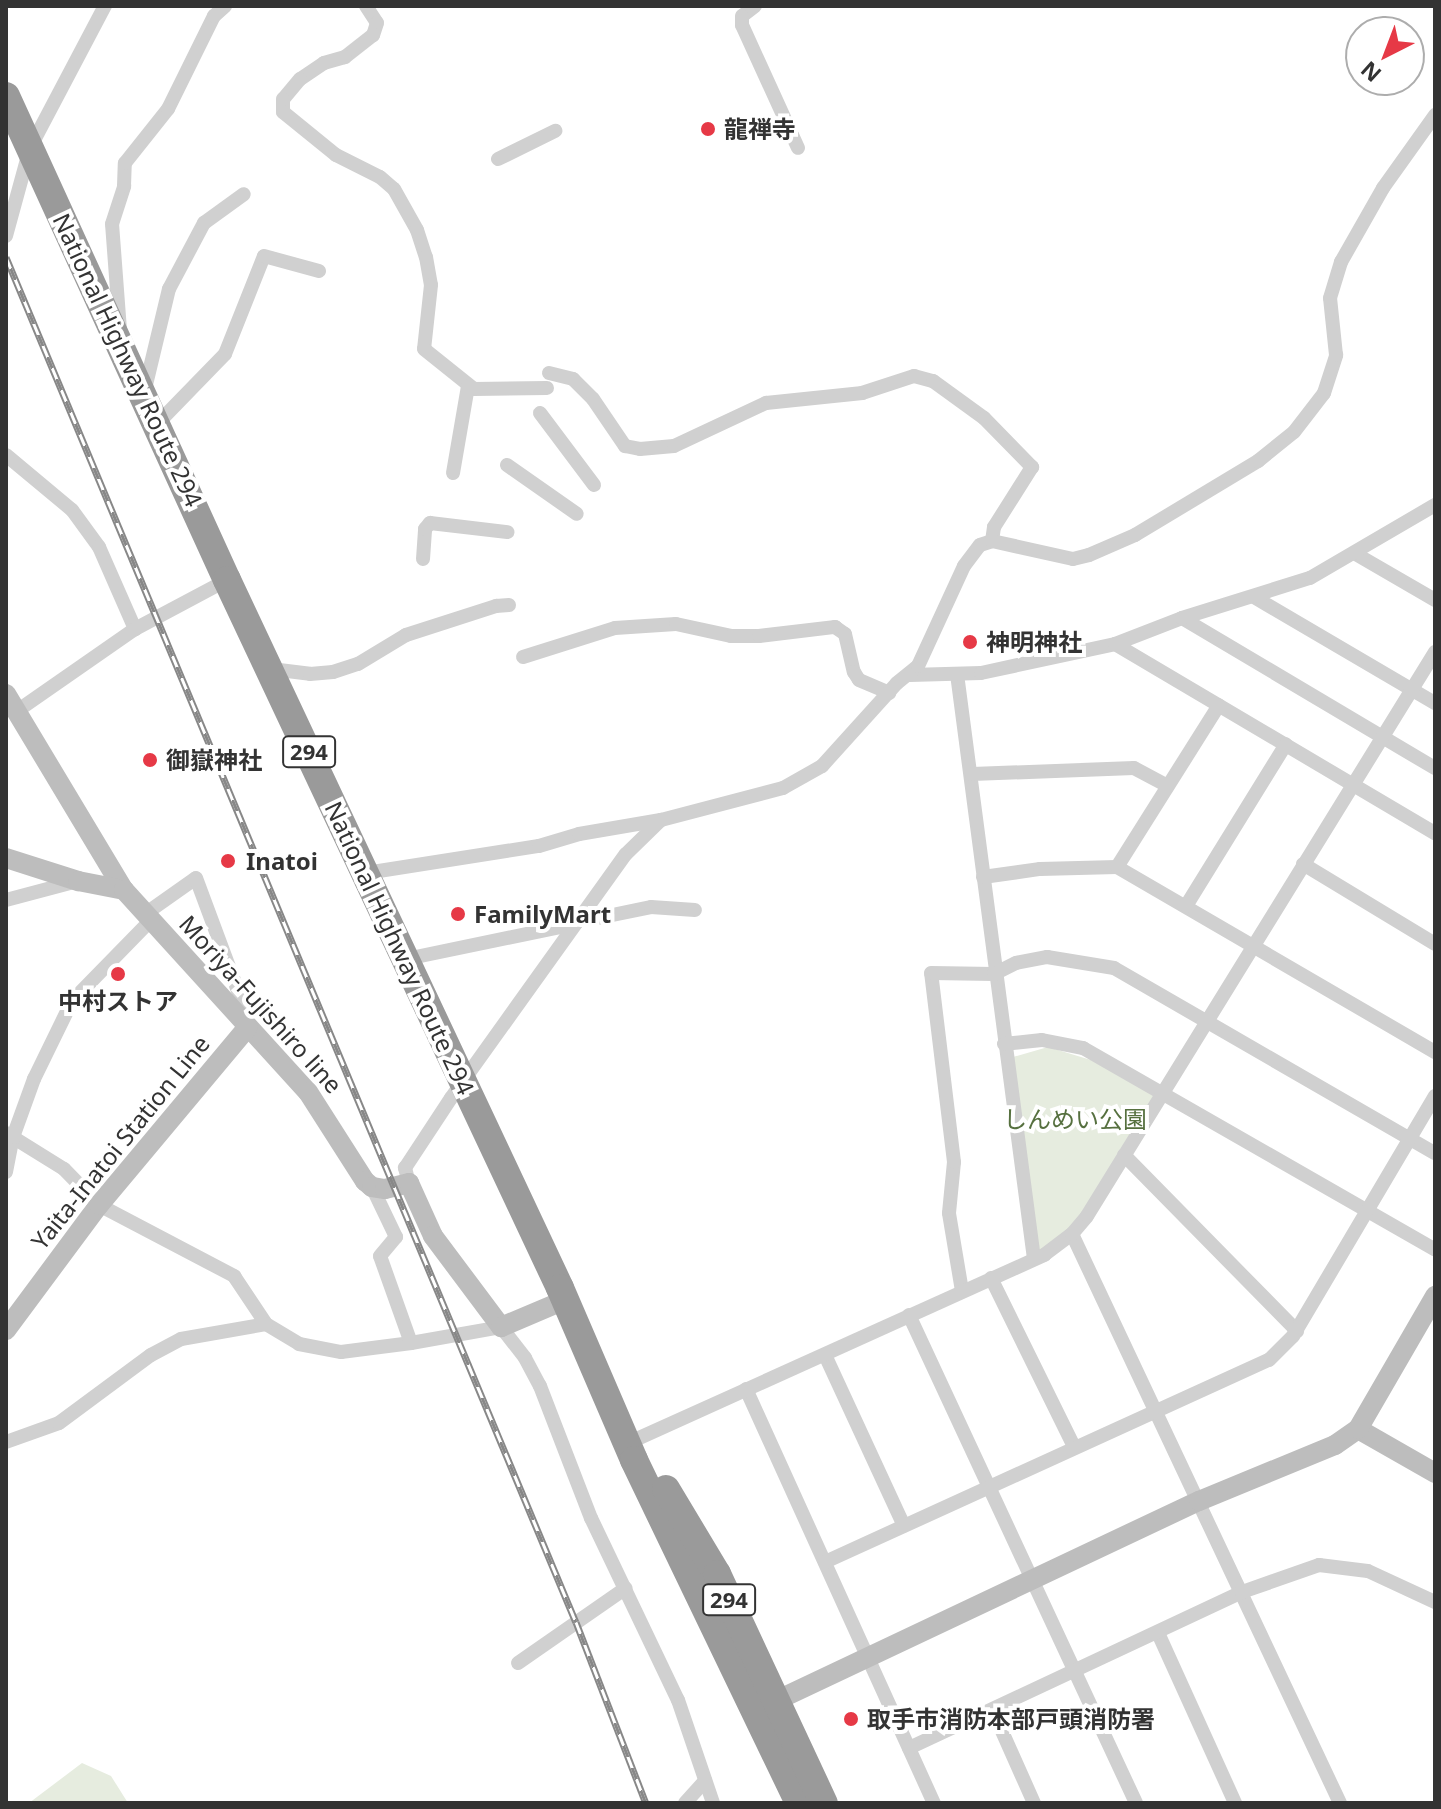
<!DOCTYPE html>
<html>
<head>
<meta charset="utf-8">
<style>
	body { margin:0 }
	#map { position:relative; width:1441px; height:1809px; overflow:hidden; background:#fff; font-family:"Noto Sans","Noto Sans JP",sans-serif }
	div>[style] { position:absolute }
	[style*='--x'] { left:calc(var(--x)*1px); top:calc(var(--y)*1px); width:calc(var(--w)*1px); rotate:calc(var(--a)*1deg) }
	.green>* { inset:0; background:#e6ecdf }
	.street>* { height:14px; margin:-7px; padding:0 7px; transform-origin:7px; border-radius:7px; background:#d0d0d0 }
	.secondary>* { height:20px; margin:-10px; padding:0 10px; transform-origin:10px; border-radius:10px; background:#bdbdbd }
	.highway>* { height:28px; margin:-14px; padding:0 14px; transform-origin:14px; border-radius:14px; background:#9a9a9a }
	.rail>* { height:7px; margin-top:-3.5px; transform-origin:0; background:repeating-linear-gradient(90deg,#fff 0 12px,#888 0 24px); box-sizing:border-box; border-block:2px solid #888 }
	.dots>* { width:22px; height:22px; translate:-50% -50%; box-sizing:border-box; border:4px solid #fff; border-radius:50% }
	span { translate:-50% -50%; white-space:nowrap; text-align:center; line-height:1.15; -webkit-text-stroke:8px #fff; paint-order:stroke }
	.shield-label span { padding:2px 6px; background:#fff; border:2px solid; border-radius:6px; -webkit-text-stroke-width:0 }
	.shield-label { font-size:22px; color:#333; font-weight:700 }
	.poi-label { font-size:24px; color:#333; font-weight:700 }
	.left { translate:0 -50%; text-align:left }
	.street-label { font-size:24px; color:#333 }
	.park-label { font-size:24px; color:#56703f }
	.frame { position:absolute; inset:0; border:8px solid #333; pointer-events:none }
	.north { position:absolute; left:1345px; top:16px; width:80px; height:80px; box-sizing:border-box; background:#fff; border:2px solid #adadad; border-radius:50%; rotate:222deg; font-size:22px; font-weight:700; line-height:32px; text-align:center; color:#333 }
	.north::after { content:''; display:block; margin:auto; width:28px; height:36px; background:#e63946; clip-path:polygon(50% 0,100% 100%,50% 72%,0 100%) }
</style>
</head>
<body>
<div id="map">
	<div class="green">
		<div style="clip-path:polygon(1048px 1047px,1091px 1060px,1162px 1091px,1087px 1216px,1034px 1259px,1006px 1059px)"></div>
		<div style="clip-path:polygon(82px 1763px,111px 1776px,128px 1803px,29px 1803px)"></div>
	</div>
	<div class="street">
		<div style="--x:366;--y:6;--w:20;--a:57"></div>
		<div style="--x:377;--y:23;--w:13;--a:108"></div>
		<div style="--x:373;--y:35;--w:36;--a:142"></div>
		<div style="--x:345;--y:57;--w:22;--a:164"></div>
		<div style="--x:324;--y:63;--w:29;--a:146"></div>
		<div style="--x:300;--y:79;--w:26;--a:130"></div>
		<div style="--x:283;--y:99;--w:13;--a:90"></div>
		<div style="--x:283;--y:112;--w:68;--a:39.1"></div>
		<div style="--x:336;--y:155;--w:49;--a:26.6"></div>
		<div style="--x:380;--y:177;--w:18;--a:41"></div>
		<div style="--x:394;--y:189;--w:47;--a:60.7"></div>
		<div style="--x:417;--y:230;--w:28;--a:72"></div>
		<div style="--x:426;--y:257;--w:28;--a:80"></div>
		<div style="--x:431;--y:285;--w:64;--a:96.2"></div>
		<div style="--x:424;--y:349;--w:64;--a:38.7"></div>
		<div style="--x:474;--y:389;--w:73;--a:-0.8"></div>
		<div style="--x:755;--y:6;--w:16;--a:142"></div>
		<div style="--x:742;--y:16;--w:9;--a:90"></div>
		<div style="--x:742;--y:25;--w:135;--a:65.5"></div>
		<div style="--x:498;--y:159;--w:64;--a:-26.2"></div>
		<div style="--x:6;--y:236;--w:91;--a:-74.7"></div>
		<div style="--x:30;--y:148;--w:161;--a:-62.2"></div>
		<div style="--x:120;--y:330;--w:106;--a:-94.3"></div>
		<div style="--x:112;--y:224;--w:40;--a:-72"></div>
		<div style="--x:124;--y:186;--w:23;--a:-88"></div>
		<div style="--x:125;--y:163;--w:69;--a:-51.5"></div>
		<div style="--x:168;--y:109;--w:104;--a:-63.7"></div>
		<div style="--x:214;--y:16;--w:15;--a:-42"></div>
		<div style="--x:549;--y:373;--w:25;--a:14"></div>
		<div style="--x:573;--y:379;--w:28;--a:45"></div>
		<div style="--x:593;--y:399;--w:57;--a:55.8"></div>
		<div style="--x:625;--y:446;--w:15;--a:11"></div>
		<div style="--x:640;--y:449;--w:34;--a:-5"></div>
		<div style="--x:674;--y:446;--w:102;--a:-25.1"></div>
		<div style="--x:766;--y:403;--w:97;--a:-5.9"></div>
		<div style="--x:862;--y:393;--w:55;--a:-18.1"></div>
		<div style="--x:914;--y:376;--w:20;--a:15"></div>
		<div style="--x:933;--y:381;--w:63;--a:36"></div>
		<div style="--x:984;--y:418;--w:69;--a:45.6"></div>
		<div style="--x:1032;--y:467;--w:71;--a:122.3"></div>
		<div style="--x:994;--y:527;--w:14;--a:98"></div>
		<div style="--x:144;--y:393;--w:107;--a:-76.5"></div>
		<div style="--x:169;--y:289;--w:75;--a:-62.1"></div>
		<div style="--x:204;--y:223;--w:49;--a:-35.9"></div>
		<div style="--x:540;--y:413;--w:90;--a:53.1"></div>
		<div style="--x:158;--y:423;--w:96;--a:-45.8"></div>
		<div style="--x:225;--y:354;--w:105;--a:-68.3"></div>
		<div style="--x:264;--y:256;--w:57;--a:15.3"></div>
		<div style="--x:6;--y:455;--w:86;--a:39.8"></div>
		<div style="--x:72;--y:510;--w:46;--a:53.9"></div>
		<div style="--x:99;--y:547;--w:90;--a:66.3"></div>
		<div style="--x:507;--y:465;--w:85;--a:35"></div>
		<div style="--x:453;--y:473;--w:88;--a:-80.2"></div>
		<div style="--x:1354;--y:553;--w:94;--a:30.1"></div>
		<div style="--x:423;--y:559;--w:30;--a:-86"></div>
		<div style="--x:425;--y:529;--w:8;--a:-50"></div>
		<div style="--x:430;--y:523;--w:78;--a:6.7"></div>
		<div style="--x:1254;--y:597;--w:210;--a:30.4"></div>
		<div style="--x:1182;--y:618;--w:294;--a:30.7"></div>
		<div style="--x:1115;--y:644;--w:372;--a:30.6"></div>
		<div style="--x:523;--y:657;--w:96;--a:-17.5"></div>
		<div style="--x:615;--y:628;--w:61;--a:-3.8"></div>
		<div style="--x:676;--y:624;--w:56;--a:12.3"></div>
		<div style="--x:731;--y:636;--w:28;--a:0"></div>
		<div style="--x:759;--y:636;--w:77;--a:-6.8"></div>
		<div style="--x:835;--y:627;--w:12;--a:35"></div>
		<div style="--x:845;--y:634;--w:39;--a:77"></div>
		<div style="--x:854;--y:672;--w:9;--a:58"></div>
		<div style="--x:859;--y:680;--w:33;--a:23"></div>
		<div style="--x:271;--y:669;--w:39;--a:7"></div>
		<div style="--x:310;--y:674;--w:23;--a:-5"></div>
		<div style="--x:333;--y:672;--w:26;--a:-18"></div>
		<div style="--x:358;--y:664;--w:56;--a:-31.1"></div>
		<div style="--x:406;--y:635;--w:95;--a:-17.9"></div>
		<div style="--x:496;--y:606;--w:13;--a:-4"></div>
		<div style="--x:957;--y:674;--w:590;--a:82.5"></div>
		<div style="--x:910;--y:675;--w:71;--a:-1.6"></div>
		<div style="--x:981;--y:673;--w:137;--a:-12.2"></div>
		<div style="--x:1115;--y:644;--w:72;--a:-21.2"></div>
		<div style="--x:1182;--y:618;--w:134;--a:-17.4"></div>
		<div style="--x:1310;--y:578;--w:145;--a:-30.3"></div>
		<div style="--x:17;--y:711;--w:144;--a:-34.8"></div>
		<div style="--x:135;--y:629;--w:104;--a:-28"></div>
		<div style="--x:972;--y:774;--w:162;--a:-2.1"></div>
		<div style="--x:1134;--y:768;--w:38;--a:28"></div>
		<div style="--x:1303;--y:864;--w:154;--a:31.2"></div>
		<div style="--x:1117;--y:867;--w:191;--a:-57.8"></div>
		<div style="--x:366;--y:873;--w:175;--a:-8.9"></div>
		<div style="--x:539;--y:846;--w:42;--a:-16.7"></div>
		<div style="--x:579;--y:834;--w:83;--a:-9.7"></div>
		<div style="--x:661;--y:820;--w:126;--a:-14.7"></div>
		<div style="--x:783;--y:788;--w:45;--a:-29.4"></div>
		<div style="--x:822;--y:766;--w:112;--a:-47.9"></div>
		<div style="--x:897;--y:683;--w:27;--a:-39"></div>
		<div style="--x:918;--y:666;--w:110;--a:-65.3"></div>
		<div style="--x:964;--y:566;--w:26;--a:-53"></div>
		<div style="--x:980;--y:545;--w:13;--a:-18"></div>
		<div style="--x:992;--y:541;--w:83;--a:12.5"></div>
		<div style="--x:1073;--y:559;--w:16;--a:-14"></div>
		<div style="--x:1089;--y:555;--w:50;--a:-23.5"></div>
		<div style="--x:1135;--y:535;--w:144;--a:-31"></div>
		<div style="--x:1258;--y:461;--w:46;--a:-38.9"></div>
		<div style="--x:1294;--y:432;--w:49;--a:-52.4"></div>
		<div style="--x:1324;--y:393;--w:40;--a:-72"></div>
		<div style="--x:1336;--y:355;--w:57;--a:-96"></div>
		<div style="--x:1330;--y:298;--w:38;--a:-73"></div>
		<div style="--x:1341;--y:262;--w:85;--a:-60.4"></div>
		<div style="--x:1383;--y:188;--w:90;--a:-54.5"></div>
		<div style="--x:983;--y:877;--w:58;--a:-8"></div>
		<div style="--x:1040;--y:869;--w:77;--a:-1.5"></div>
		<div style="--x:1117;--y:867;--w:368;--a:30.2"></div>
		<div style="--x:6;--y:900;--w:74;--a:-14.8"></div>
		<div style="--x:1186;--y:906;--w:190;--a:-58.3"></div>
		<div style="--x:145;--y:914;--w:62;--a:-35.2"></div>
		<div style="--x:196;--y:878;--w:132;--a:69.6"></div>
		<div style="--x:242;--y:1002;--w:15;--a:101"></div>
		<div style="--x:588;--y:920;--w:64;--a:-11.7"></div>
		<div style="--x:651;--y:907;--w:44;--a:3.9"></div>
		<div style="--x:406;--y:959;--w:173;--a:-11.7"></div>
		<div style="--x:1004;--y:1044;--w:38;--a:-6"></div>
		<div style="--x:1042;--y:1040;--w:42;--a:11"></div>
		<div style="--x:1083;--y:1048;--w:406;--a:29.8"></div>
		<div style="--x:6;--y:1133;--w:68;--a:31.8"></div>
		<div style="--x:64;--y:1169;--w:50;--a:45.8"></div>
		<div style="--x:99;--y:1205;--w:153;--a:27.7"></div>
		<div style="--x:234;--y:1276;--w:58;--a:56.3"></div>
		<div style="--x:266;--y:1324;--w:39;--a:31"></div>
		<div style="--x:299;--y:1344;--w:43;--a:10.8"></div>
		<div style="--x:341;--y:1352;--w:71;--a:-7.3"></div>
		<div style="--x:411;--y:1343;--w:92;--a:-109.6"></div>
		<div style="--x:380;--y:1256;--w:25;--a:-50"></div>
		<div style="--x:396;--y:1237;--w:55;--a:-115.6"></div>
		<div style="--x:1124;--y:1155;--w:247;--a:45.5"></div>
		<div style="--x:6;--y:1172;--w:36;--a:-79"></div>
		<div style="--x:13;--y:1137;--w:62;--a:-70.1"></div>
		<div style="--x:34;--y:1079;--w:87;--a:-64"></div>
		<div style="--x:72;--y:1001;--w:113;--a:-45.7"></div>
		<div style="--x:409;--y:1183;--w:16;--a:-105"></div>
		<div style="--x:405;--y:1168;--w:84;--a:-56.7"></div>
		<div style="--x:451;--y:1098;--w:300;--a:-54.4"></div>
		<div style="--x:626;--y:854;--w:49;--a:-44.2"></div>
		<div style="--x:1072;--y:1234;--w:629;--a:64.78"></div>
		<div style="--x:991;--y:1278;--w:188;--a:63.8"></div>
		<div style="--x:962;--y:1291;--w:79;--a:-99.5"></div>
		<div style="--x:949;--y:1213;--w:51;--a:-84.4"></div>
		<div style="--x:954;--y:1162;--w:190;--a:-96.9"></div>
		<div style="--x:931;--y:973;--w:63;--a:0.9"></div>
		<div style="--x:994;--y:974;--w:25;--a:-27"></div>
		<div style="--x:1016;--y:963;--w:32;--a:-11"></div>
		<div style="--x:1047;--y:957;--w:68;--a:9.3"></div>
		<div style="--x:1114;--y:968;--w:370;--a:30"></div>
		<div style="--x:909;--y:1315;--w:538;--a:65.05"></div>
		<div style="--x:411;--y:1343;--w:91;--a:-10.1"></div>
		<div style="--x:501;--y:1327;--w:39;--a:52"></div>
		<div style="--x:525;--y:1358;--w:32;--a:62"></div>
		<div style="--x:540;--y:1386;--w:142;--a:68.9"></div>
		<div style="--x:591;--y:1518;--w:202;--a:64.5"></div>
		<div style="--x:678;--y:1700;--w:109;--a:71.2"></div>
		<div style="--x:825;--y:1355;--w:188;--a:65.2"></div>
		<div style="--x:746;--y:1389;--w:455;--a:65.6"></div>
		<div style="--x:6;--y:1442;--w:56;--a:-19.7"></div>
		<div style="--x:59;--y:1423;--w:114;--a:-36.5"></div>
		<div style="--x:151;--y:1355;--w:34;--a:-28"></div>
		<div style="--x:181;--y:1339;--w:86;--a:-10"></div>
		<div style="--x:628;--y:1443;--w:457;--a:-24.3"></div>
		<div style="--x:1044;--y:1255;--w:35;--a:-37"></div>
		<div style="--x:1072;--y:1234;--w:23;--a:-50"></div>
		<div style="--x:1087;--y:1216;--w:663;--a:-58.32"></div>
		<div style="--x:825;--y:1562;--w:488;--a:-24.5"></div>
		<div style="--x:1269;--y:1360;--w:34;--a:-45"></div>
		<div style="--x:1293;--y:1336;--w:279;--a:-59.4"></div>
		<div style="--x:1158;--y:1633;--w:187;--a:65.6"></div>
		<div style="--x:518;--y:1663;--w:131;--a:-34.8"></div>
		<div style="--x:993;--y:1711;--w:101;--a:66"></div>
		<div style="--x:909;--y:1748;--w:368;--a:-25.1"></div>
		<div style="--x:1242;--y:1592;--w:82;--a:-19.3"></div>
		<div style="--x:1319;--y:1565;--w:49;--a:7"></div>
		<div style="--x:1368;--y:1571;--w:74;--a:24.8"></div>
		<div style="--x:685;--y:1803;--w:30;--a:-48"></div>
	</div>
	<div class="secondary">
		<div style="--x:6;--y:694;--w:229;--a:59"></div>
		<div style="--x:6;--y:858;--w:76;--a:17.7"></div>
		<div style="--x:78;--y:881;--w:47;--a:11.1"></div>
		<div style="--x:124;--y:890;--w:273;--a:47.7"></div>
		<div style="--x:308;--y:1092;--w:106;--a:57.4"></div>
		<div style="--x:365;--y:1181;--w:9;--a:41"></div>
		<div style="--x:372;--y:1187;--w:13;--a:9"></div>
		<div style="--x:385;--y:1189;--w:25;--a:-14"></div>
		<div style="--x:409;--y:1183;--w:58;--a:65.6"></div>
		<div style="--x:433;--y:1236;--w:114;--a:53.2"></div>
		<div style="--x:501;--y:1327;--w:69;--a:-22.9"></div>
		<div style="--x:6;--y:1330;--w:156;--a:-53.4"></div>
		<div style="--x:99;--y:1205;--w:232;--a:-50.1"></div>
		<div style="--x:1358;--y:1429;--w:89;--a:29.7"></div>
		<div style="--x:767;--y:1705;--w:478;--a:-25.3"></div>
		<div style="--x:1199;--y:1501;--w:147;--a:-22.4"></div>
		<div style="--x:1335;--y:1445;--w:28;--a:-35"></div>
		<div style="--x:1358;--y:1429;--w:154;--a:-59.9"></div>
	</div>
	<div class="highway">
		<div style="--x:6;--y:96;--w:532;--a:65.46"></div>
		<div style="--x:227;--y:580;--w:782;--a:64.81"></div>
		<div style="--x:560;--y:1288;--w:187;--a:66.7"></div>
		<div style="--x:634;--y:1460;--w:381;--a:64.3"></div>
		<div style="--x:666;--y:1489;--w:99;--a:59"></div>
		<div style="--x:717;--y:1574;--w:253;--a:65"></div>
	</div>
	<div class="rail">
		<div style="--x:6;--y:257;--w:1479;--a:67.34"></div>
		<div style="--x:576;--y:1622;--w:194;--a:68.9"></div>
	</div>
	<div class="dots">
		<div style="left:708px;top:129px;background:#e63946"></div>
		<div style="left:970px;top:642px;background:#e63946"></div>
		<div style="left:150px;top:760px;background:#e63946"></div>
		<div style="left:228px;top:861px;background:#e63946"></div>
		<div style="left:458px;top:914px;background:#e63946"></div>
		<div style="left:118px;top:974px;background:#e63946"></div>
		<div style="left:851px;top:1719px;background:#e63946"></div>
	</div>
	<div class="shield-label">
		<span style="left:309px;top:752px">294</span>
		<span style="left:729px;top:1600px">294</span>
	</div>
	<div class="poi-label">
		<span class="left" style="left:724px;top:129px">龍禅寺</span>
		<span class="left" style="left:986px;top:642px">神明神社</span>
		<span class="left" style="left:166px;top:760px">御嶽神社</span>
		<span class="left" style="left:246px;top:861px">Inatoi</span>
		<span class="left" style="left:474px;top:914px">FamilyMart</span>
		<span style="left:118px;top:1001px">中村ストア</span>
		<span class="left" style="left:867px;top:1719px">取手市消防本部戸頭消防署</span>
	</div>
	<div class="street-label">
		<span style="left:128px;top:360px;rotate:65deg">National Highway Route 294</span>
		<span style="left:400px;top:948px;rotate:65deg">National Highway Route 294</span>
		<span style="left:261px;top:1004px;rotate:48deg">Moriya-Fujishiro line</span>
		<span style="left:120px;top:1142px;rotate:-51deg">Yaita-Inatoi Station Line</span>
	</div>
	<div class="park-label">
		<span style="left:1075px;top:1119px">しんめい公園</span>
	</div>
	<div class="frame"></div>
	<div class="north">N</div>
</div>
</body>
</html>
